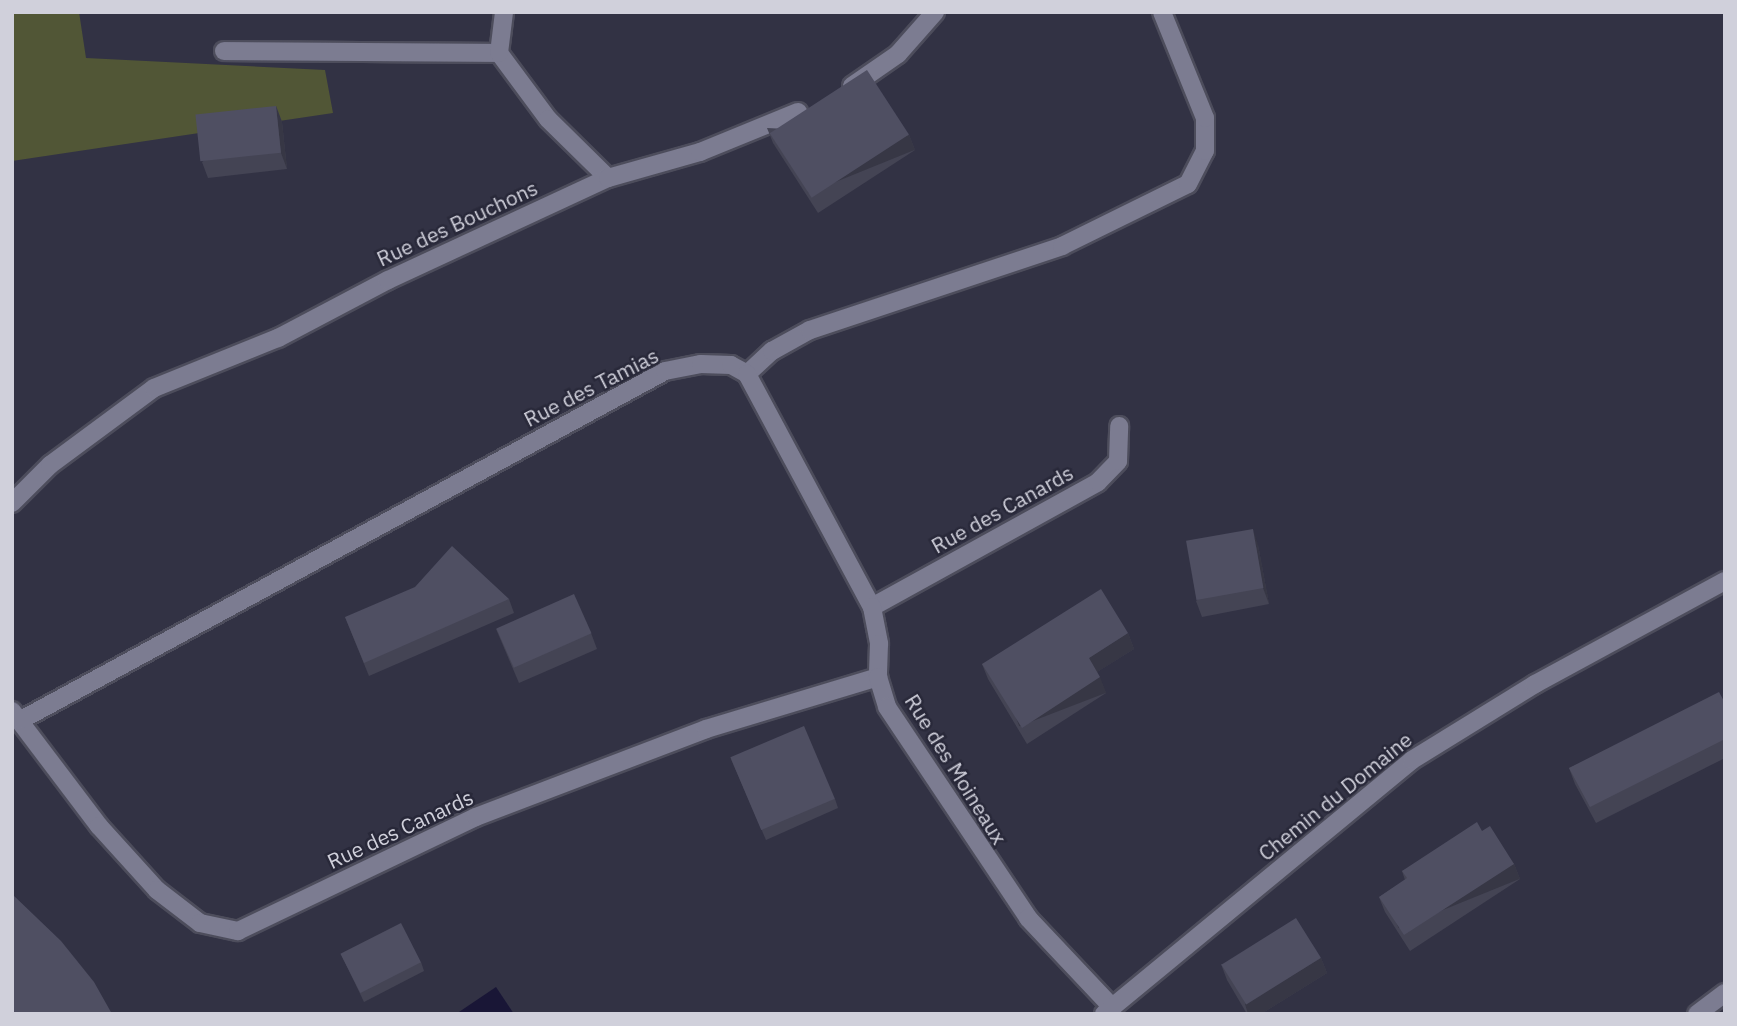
<!DOCTYPE html>
<html>
<head>
<meta charset="utf-8">
<style>
	body { margin:0 }
	#map { position:relative; width:1737px; height:1026px; overflow:hidden; background:#323244; font-family:"IBM Plex Sans",sans-serif }
	div>[style] { position:absolute }
	[style*='--x'] { left:calc(var(--x)*1px); top:calc(var(--y)*1px); width:calc(var(--w)*1px); rotate:calc(var(--a)*1deg) }
	.green>* { inset:0; background:#515636 }
	.water>* { inset:0; background:#191636 }
	.roads { filter:drop-shadow(2px 0 #4d4d5c) drop-shadow(-2px 0 #4d4d5c) drop-shadow(0 2px #4d4d5c) drop-shadow(0 -2px #4d4d5c) }
	.service>* { height:18px; margin:-9px; padding:0 9px; transform-origin:9px; border-radius:9px; background:#7c7c91 }
	.minor>* { height:18px; margin:-9px; padding:0 9px; transform-origin:9px; border-radius:9px; background:#7c7c91 }
	.wall>* { inset:0; background:#444454 }
	.shaded-wall>* { inset:0; background:#373745; transform-origin:0 0 }
	.building>* { inset:0; background:#4f4f62; transform-origin:0 0 }
	span { translate:-50% -50%; white-space:nowrap; text-align:center; line-height:1.15; -webkit-text-stroke:5px #282839; paint-order:stroke }
	.street-label { font-size:21px; color:#d0d0db }
	.frame { position:absolute; inset:0; border:14px solid #d0d0db; pointer-events:none }
</style>
</head>
<body>
<div id="map">
	<div class="green">
		<div style="clip-path:polygon(12px 12px,79px 12px,86px 58px,325px 70px,333px 113px,12px 161px)"></div>
	</div>
	<div class="water">
		<div style="clip-path:polygon(496px 987px,514px 1014px,456px 1014px)"></div>
	</div>
	<div class="roads">
		<div class="service">
			<div style="--x:1697;--y:1014;--w:35;--a:-37"></div>
		</div>
		<div class="minor">
			<div style="--x:224;--y:51;--w:275;--a:0.4"></div>
			<div style="--x:499;--y:53;--w:82;--a:53.4"></div>
			<div style="--x:548;--y:119;--w:84;--a:44.5"></div>
			<div style="--x:499;--y:53;--w:41;--a:-83"></div>
			<div style="--x:852;--y:86;--w:56;--a:-34.8"></div>
			<div style="--x:898;--y:54;--w:56;--a:-48.6"></div>
			<div style="--x:747;--y:374;--w:34;--a:-43"></div>
			<div style="--x:772;--y:351;--w:43;--a:-28.9"></div>
			<div style="--x:810;--y:330;--w:266;--a:-18.4"></div>
			<div style="--x:1062;--y:246;--w:140;--a:-26.2"></div>
			<div style="--x:1188;--y:184;--w:37;--a:-63"></div>
			<div style="--x:1205;--y:151;--w:33;--a:-90"></div>
			<div style="--x:1205;--y:118;--w:114;--a:-112.1"></div>
			<div style="--x:12;--y:503;--w:54;--a:-45"></div>
			<div style="--x:50;--y:465;--w:129;--a:-36.5"></div>
			<div style="--x:154;--y:388;--w:134;--a:-22"></div>
			<div style="--x:278;--y:338;--w:124;--a:-27.8"></div>
			<div style="--x:388;--y:280;--w:242;--a:-24.9"></div>
			<div style="--x:608;--y:178;--w:96;--a:-15.8"></div>
			<div style="--x:700;--y:152;--w:106;--a:-22.2"></div>
			<div style="--x:872;--y:607;--w:258;--a:-28.9"></div>
			<div style="--x:1098;--y:482;--w:29;--a:-46"></div>
			<div style="--x:1118;--y:461;--w:35;--a:-88"></div>
			<div style="--x:12;--y:711;--w:144;--a:52.9"></div>
			<div style="--x:99;--y:826;--w:86;--a:47.8"></div>
			<div style="--x:157;--y:890;--w:54;--a:37.5"></div>
			<div style="--x:200;--y:923;--w:39;--a:12"></div>
			<div style="--x:238;--y:931;--w:264;--a:-25.6"></div>
			<div style="--x:476;--y:817;--w:246;--a:-20.9"></div>
			<div style="--x:706;--y:729;--w:180;--a:-16.8"></div>
			<div style="--x:21;--y:720;--w:732;--a:-28.45"></div>
			<div style="--x:665;--y:371;--w:37;--a:-11"></div>
			<div style="--x:701;--y:364;--w:30;--a:2"></div>
			<div style="--x:731;--y:365;--w:18;--a:29"></div>
			<div style="--x:747;--y:374;--w:264;--a:61.8"></div>
			<div style="--x:872;--y:607;--w:38;--a:79"></div>
			<div style="--x:879;--y:644;--w:33;--a:92"></div>
			<div style="--x:878;--y:677;--w:31;--a:73"></div>
			<div style="--x:887;--y:707;--w:254;--a:56.2"></div>
			<div style="--x:1028;--y:918;--w:122;--a:46.7"></div>
			<div style="--x:1104;--y:1014;--w:399;--a:-39.5"></div>
			<div style="--x:1412;--y:760;--w:145;--a:-31.7"></div>
			<div style="--x:1535;--y:684;--w:216;--a:-28.5"></div>
		</div>
	</div>
	<div class="wall">
		<div style="clip-path:polygon(276px 106px,282px 122px,287px 169px,208px 178px,202px 162px)"></div>
		<div style="clip-path:polygon(767px 128px,909px 135px,915px 150px,818px 213px,773px 143px)"></div>
		<div style="clip-path:polygon(1258px 545px,1269px 604px,1202px 617px,1196px 601px)"></div>
		<div style="clip-path:polygon(509px 599px,514px 613px,369px 676px,345px 617px)"></div>
		<div style="clip-path:polygon(496px 629px,591px 633px,597px 649px,519px 683px)"></div>
		<div style="clip-path:polygon(1128px 633px,1134px 649px,1097px 672px,1106px 693px,1027px 744px,988px 679px,982px 664px)"></div>
		<div style="clip-path:polygon(1725px 703px,1725px 758px,1596px 823px,1575px 784px,1569px 768px)"></div>
		<div style="clip-path:polygon(731px 759px,835px 799px,838px 808px,766px 840px)"></div>
		<div style="clip-path:polygon(1482px 831px,1514px 864px,1520px 879px,1410px 951px,1385px 912px,1379px 897px,1405px 880px,1402px 871px)"></div>
		<div style="clip-path:polygon(341px 954px,421px 962px,424px 971px,364px 1002px)"></div>
		<div style="clip-path:polygon(1321px 958px,1327px 973px,1261px 1014px,1247px 1014px,1227px 980px,1221px 964px)"></div>
	</div>
	<div class="shaded-wall">
		<div style="clip-path:polygon(276px 106px,282px 122px,287px 169px,281px 153px)"></div>
		<div style="left:909px;top:135px;width:16px;height:115px;rotate:68deg"></div>
		<div style="clip-path:polygon(1253px 529px,1258px 545px,1269px 604px,1263px 588px)"></div>
		<div style="clip-path:polygon(1128px 633px,1134px 649px,1094px 674px,1089px 658px)"></div>
		<div style="left:1100px;top:677px;width:17px;height:93px;rotate:69deg"></div>
		<div style="left:1514px;top:864px;width:16px;height:131px;rotate:68deg"></div>
		<div style="clip-path:polygon(1321px 958px,1327px 973px,1261px 1014px,1248px 1014px,1245px 1004px)"></div>
	</div>
	<div class="building">
		<div style="left:867px;top:70px;width:77px;height:116px;rotate:57deg"></div>
		<div style="left:276px;top:106px;width:47px;height:81px;rotate:84deg"></div>
		<div style="left:1253px;top:529px;width:60px;height:68px;rotate:80deg"></div>
		<div style="clip-path:polygon(452px 546px,509px 599px,364px 663px,345px 617px,415px 587px)"></div>
		<div style="clip-path:polygon(1101px 589px,1128px 633px,1089px 658px,1100px 677px,1022px 728px,982px 664px)"></div>
		<div style="left:574px;top:594px;width:43px;height:85px;rotate:66deg"></div>
		<div style="clip-path:polygon(1719px 692px,1725px 703px,1725px 739px,1590px 807px,1569px 768px)"></div>
		<div style="left:804px;top:726px;width:79px;height:80px;rotate:67deg"></div>
		<div style="clip-path:polygon(1477px 822px,1482px 831px,1490px 826px,1514px 864px,1404px 935px,1379px 897px,1407px 878px,1402px 871px)"></div>
		<div style="clip-path:polygon(12px 894px,61px 941px,94px 982px,112px 1014px,12px 1014px)"></div>
		<div style="left:1296px;top:918px;width:47px;height:88px;rotate:58deg"></div>
		<div style="left:401px;top:923px;width:44px;height:68px;rotate:63deg"></div>
	</div>
	<div class="street-label">
		<span style="left:457px;top:223px;rotate:-25deg">Rue des Bouchons</span>
		<span style="left:591px;top:387px;rotate:-27deg">Rue des Tamias</span>
		<span style="left:1002px;top:509px;rotate:-29deg">Rue des Canards</span>
		<span style="left:956px;top:769px;rotate:58deg">Rue des Moineaux</span>
		<span style="left:1335px;top:796px;rotate:-39deg">Chemin du Domaine</span>
		<span style="left:400px;top:829px;rotate:-25deg">Rue des Canards</span>
	</div>
	<div class="frame"></div>
</div>
</body>
</html>
